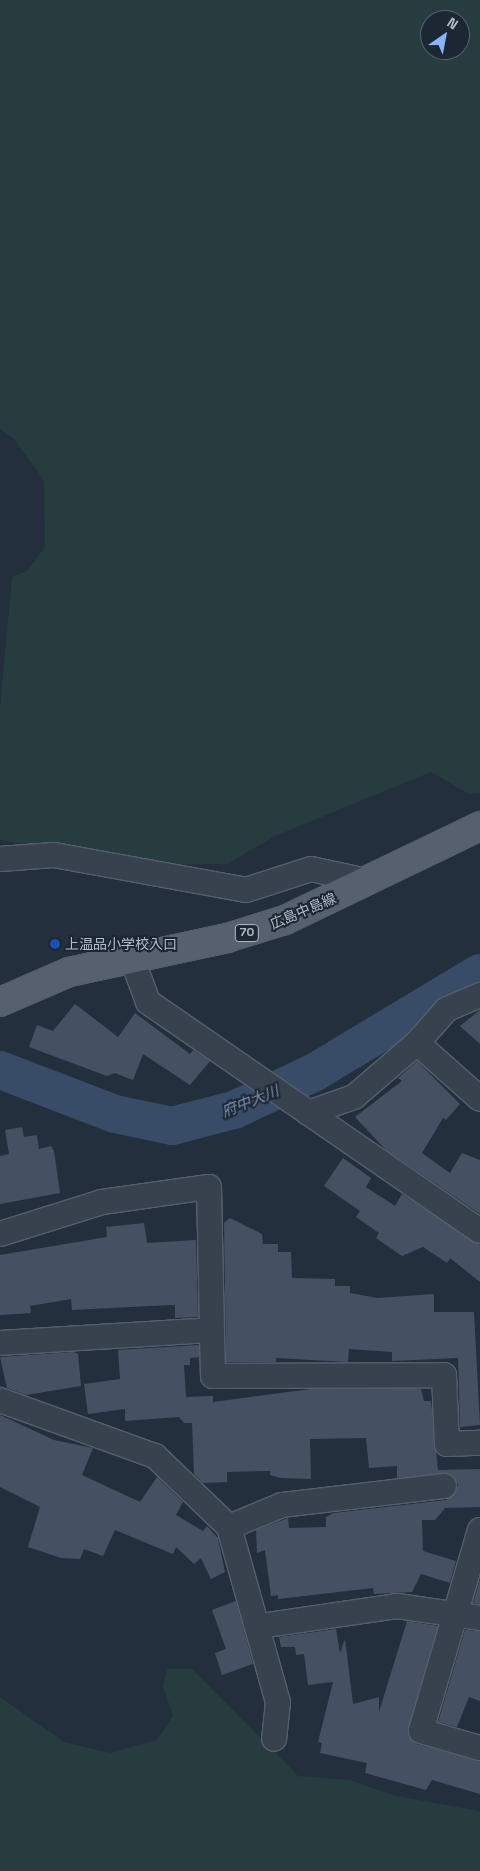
<!DOCTYPE html>
<html>
<head>
<meta charset="utf-8">
<style>
	body { margin:0 }
	#map { position:relative; width:480px; height:1871px; overflow:hidden; background:#242f3e; font-family:"Space Grotesk","Noto Sans JP",sans-serif }
	div>[style] { position:absolute }
	[style*='--x'] { left:calc(var(--x)*1px); top:calc(var(--y)*1px); width:calc(var(--w)*1px); rotate:calc(var(--a)*1deg) }
	.green>* { inset:0; background:#263c3f }
	.river>* { height:38px; margin:-19px; padding:0 19px; transform-origin:19px; border-radius:19px; background:#394c67 }
	.building>* { inset:0; background:#455162 }
	.roads { filter:drop-shadow(1px 0 #565f6c) drop-shadow(-1px 0 #565f6c) drop-shadow(0 1px #565f6c) drop-shadow(0 -1px #565f6c) }
	.minor>* { height:24px; margin:-12px; padding:0 12px; transform-origin:12px; border-radius:12px; background:#38414e }
	.major>* { height:28px; margin:-14px; padding:0 14px; transform-origin:14px; border-radius:14px; background:#56606e }
	.dots>* { width:14px; height:14px; translate:-50% -50%; box-sizing:border-box; border:2px solid #1d2633; border-radius:50% }
	span { translate:-50% -50%; white-space:nowrap; text-align:center; line-height:1.15; -webkit-text-stroke:4px #1d2633; paint-order:stroke }
	.shield-label span { padding:1px 4px; background:#1d2633; border:1px solid; border-radius:4px; -webkit-text-stroke-width:0 }
	.shield-label { font-size:12px; color:#b4bcc9; font-weight:700 }
	.street-label { font-size:14px; color:#b4bcc9 }
	.poi-label { font-size:14px; color:#b4bcc9 }
	.left { translate:0 -50%; text-align:left }
	.water-label { font-size:15px; color:#7c92b1; font-style:italic }
	.north { position:absolute; left:420px; top:10px; width:50px; height:50px; box-sizing:border-box; background:#1d2633; border:1px solid #59626f; border-radius:50%; rotate:33deg; font-size:14px; font-weight:700; line-height:20px; text-align:center; color:#b4bcc9 }
	.north::after { content:''; display:block; margin:auto; width:18px; height:22px; background:#8ab4f8; clip-path:polygon(50% 0,100% 100%,50% 72%,0 100%) }
</style>
</head>
<body>
<div id="map">
	<div class="green">
		<div style="clip-path:polygon(evenodd,0 0,480px 0,480px 793px,469px 794px,431px 772px,275px 836px,227px 864px,155px 865px,0 840px,0 707px,12px 577px,27px 571px,45px 547px,44px 480px,14px 439px,0 429px,0 0,430px 20px,460px 20px,460px 50px,430px 50px,430px 20px)"></div>
		<div style="clip-path:polygon(167px 1669px,192px 1669px,298px 1776px,350px 1780px,396px 1796px,480px 1811px,480px 1871px,0 1871px,0 1697px,64px 1742px,110px 1753px,157px 1740px,173px 1716px,163px 1686px)"></div>
	</div>
	<div class="river">
		<div style="--x:0;--y:1070;--w:123;--a:20.9"></div>
		<div style="--x:115;--y:1114;--w:58;--a:11.9"></div>
		<div style="--x:172;--y:1126;--w:64;--a:-14.5"></div>
		<div style="--x:234;--y:1110;--w:89;--a:-25.1"></div>
		<div style="--x:315;--y:1072;--w:192;--a:-31"></div>
	</div>
	<div class="building">
		<div style="clip-path:polygon(75px 1004px,118px 1037px,135px 1013px,190px 1054px,193px 1050px,210px 1061px,190px 1085px,143px 1054px,133px 1080px,115px 1073px,107px 1076px,29px 1047px,37px 1025px,53px 1031px)"></div>
		<div style="clip-path:polygon(480px 1010px,480px 1044px,460px 1026px)"></div>
		<div style="clip-path:polygon(417px 1061px,460px 1104px,446px 1120px,443px 1118px,422px 1153px,450px 1173px,462px 1153px,480px 1160px,480px 1214px,386px 1150px,355px 1117px,402px 1081px,398px 1078px)"></div>
		<div style="clip-path:polygon(22px 1127px,24px 1137px,37px 1135px,39px 1149px,51px 1146px,54px 1151px,60px 1193px,0 1204px,0 1156px,9px 1154px,5px 1130px)"></div>
		<div style="clip-path:polygon(343px 1158px,371px 1178px,366px 1187px,395px 1206px,402px 1194px,480px 1245px,480px 1282px,450px 1258px,447px 1263px,423px 1247px,402px 1256px,376px 1238px,379px 1233px,356px 1217px,360px 1211px,324px 1186px)"></div>
		<div style="clip-path:polygon(230px 1218px,262px 1234px,263px 1244px,278px 1244px,278px 1252px,291px 1252px,292px 1278px,335px 1279px,335px 1286px,350px 1286px,350px 1293px,377px 1298px,434px 1294px,434px 1312px,474px 1312px,480px 1425px,460px 1427px,458px 1358px,392px 1361px,392px 1352px,349px 1349px,348px 1362px,276px 1358px,276px 1362px,226px 1362px,224px 1223px)"></div>
		<div style="clip-path:polygon(144px 1223px,147px 1243px,196px 1240px,198px 1317px,175px 1318px,175px 1305px,170px 1305px,72px 1310px,71px 1299px,30px 1306px,31px 1313px,0 1315px,0 1255px,107px 1237px,106px 1227px)"></div>
		<div style="clip-path:polygon(199px 1345px,199px 1357px,190px 1358px,190px 1365px,184px 1365px,186px 1397px,213px 1396px,213px 1402px,311px 1389px,421px 1389px,424px 1401px,431px 1401px,438px 1470px,480px 1469px,480px 1507px,445px 1508px,435px 1520px,422px 1520px,423px 1551px,456px 1561px,450px 1583px,421px 1574px,412px 1592px,374px 1594px,373px 1588px,278px 1599px,278px 1595px,271px 1596px,265px 1550px,257px 1553px,256px 1530px,288px 1518px,289px 1528px,326px 1527px,326px 1517px,334px 1513px,446px 1500px,456px 1492px,458px 1484px,449px 1473px,397px 1478px,397px 1466px,369px 1468px,366px 1438px,310px 1439px,311px 1479px,281px 1478px,270px 1475px,270px 1471px,227px 1472px,227px 1482px,203px 1483px,194px 1474px,192px 1423px,184px 1423px,179px 1417px,125px 1421px,125px 1409px,88px 1414px,84px 1384px,120px 1379px,118px 1350px)"></div>
		<div style="clip-path:polygon(73px 1352px,78px 1354px,81px 1386px,26px 1395px,7px 1388px,0 1357px)"></div>
		<div style="clip-path:polygon(0 1415px,54px 1440px,93px 1448px,82px 1475px,140px 1502px,157px 1477px,183px 1502px,176px 1515px,203px 1531px,207px 1526px,218px 1538px,225px 1572px,211px 1579px,201px 1558px,194px 1564px,176px 1547px,173px 1554px,115px 1530px,103px 1556px,84px 1549px,80px 1559px,61px 1558px,28px 1547px,40px 1507px,0 1487px)"></div>
		<div style="clip-path:polygon(480px 1579px,480px 1604px,473px 1603px)"></div>
		<div style="clip-path:polygon(236px 1601px,253px 1664px,222px 1675px,215px 1653px,226px 1649px,212px 1610px)"></div>
		<div style="clip-path:polygon(407px 1621px,438px 1626px,408px 1735px,417px 1744px,480px 1761px,480px 1794px,432px 1780px,426px 1790px,365px 1773px,367px 1763px,320px 1753px,322px 1743px,318px 1742px,333px 1682px,308px 1685px,304px 1654px,296px 1655px,295px 1647px,281px 1647px,279px 1637px,336px 1629px,340px 1653px,345px 1639px,353px 1704px,379px 1697px,379px 1712px)"></div>
		<div style="clip-path:polygon(465px 1630px,480px 1631px,480px 1701px,469px 1697px,457px 1727px,438px 1722px)"></div>
	</div>
	<div class="roads">
		<div class="minor">
			<div style="--x:0;--y:859;--w:54;--a:-4.2"></div>
			<div style="--x:54;--y:855;--w:195;--a:10.3"></div>
			<div style="--x:246;--y:890;--w:68;--a:-17.9"></div>
			<div style="--x:311;--y:869;--w:57;--a:12.1"></div>
			<div style="--x:131;--y:956;--w:49;--a:69.7"></div>
			<div style="--x:148;--y:1002;--w:403;--a:34.6"></div>
			<div style="--x:417;--y:1043;--w:84;--a:41.6"></div>
			<div style="--x:308;--y:1113;--w:49;--a:-19.2"></div>
			<div style="--x:354;--y:1097;--w:83;--a:-40.6"></div>
			<div style="--x:417;--y:1043;--w:45;--a:-48.6"></div>
			<div style="--x:447;--y:1009;--w:36;--a:-23"></div>
			<div style="--x:0;--y:1234;--w:107;--a:-17.4"></div>
			<div style="--x:102;--y:1202;--w:108;--a:-8"></div>
			<div style="--x:209;--y:1187;--w:189;--a:88.8"></div>
			<div style="--x:213;--y:1376;--w:231;--a:-0.2"></div>
			<div style="--x:444;--y:1375;--w:69;--a:87.5"></div>
			<div style="--x:447;--y:1444;--w:33;--a:-2"></div>
			<div style="--x:0;--y:1343;--w:211;--a:-3.5"></div>
			<div style="--x:0;--y:1400;--w:165;--a:19.9"></div>
			<div style="--x:155;--y:1456;--w:103;--a:43.8"></div>
			<div style="--x:229;--y:1527;--w:182;--a:74.4"></div>
			<div style="--x:278;--y:1702;--w:37;--a:96"></div>
			<div style="--x:229;--y:1527;--w:57;--a:-22.5"></div>
			<div style="--x:282;--y:1505;--w:163;--a:-6.7"></div>
			<div style="--x:480;--y:1530;--w:209;--a:106.4"></div>
			<div style="--x:421;--y:1731;--w:61;--a:16.1"></div>
			<div style="--x:260;--y:1626;--w:138;--a:-8.3"></div>
			<div style="--x:397;--y:1606;--w:84;--a:8.2"></div>
		</div>
		<div class="major">
			<div style="--x:0;--y:1002;--w:75;--a:-23.5"></div>
			<div style="--x:69;--y:972;--w:162;--a:-12.1"></div>
			<div style="--x:227;--y:938;--w:61;--a:-17.2"></div>
			<div style="--x:285;--y:920;--w:216;--a:-25.7"></div>
		</div>
	</div>
	<div class="dots">
		<div style="left:55px;top:944px;background:#1a4fb4"></div>
	</div>
	<div class="shield-label">
		<span style="left:247px;top:933px">70</span>
	</div>
	<div class="street-label">
		<span style="left:303px;top:911px;rotate:-23deg">広島中島線</span>
	</div>
	<div class="poi-label">
		<span class="left" style="left:65px;top:944px">上温品小学校入口</span>
	</div>
	<div class="water-label">
		<span style="left:250px;top:1101px;rotate:-22deg">府中大川</span>
	</div>
	<div class="north">N</div>
</div>
</body>
</html>
